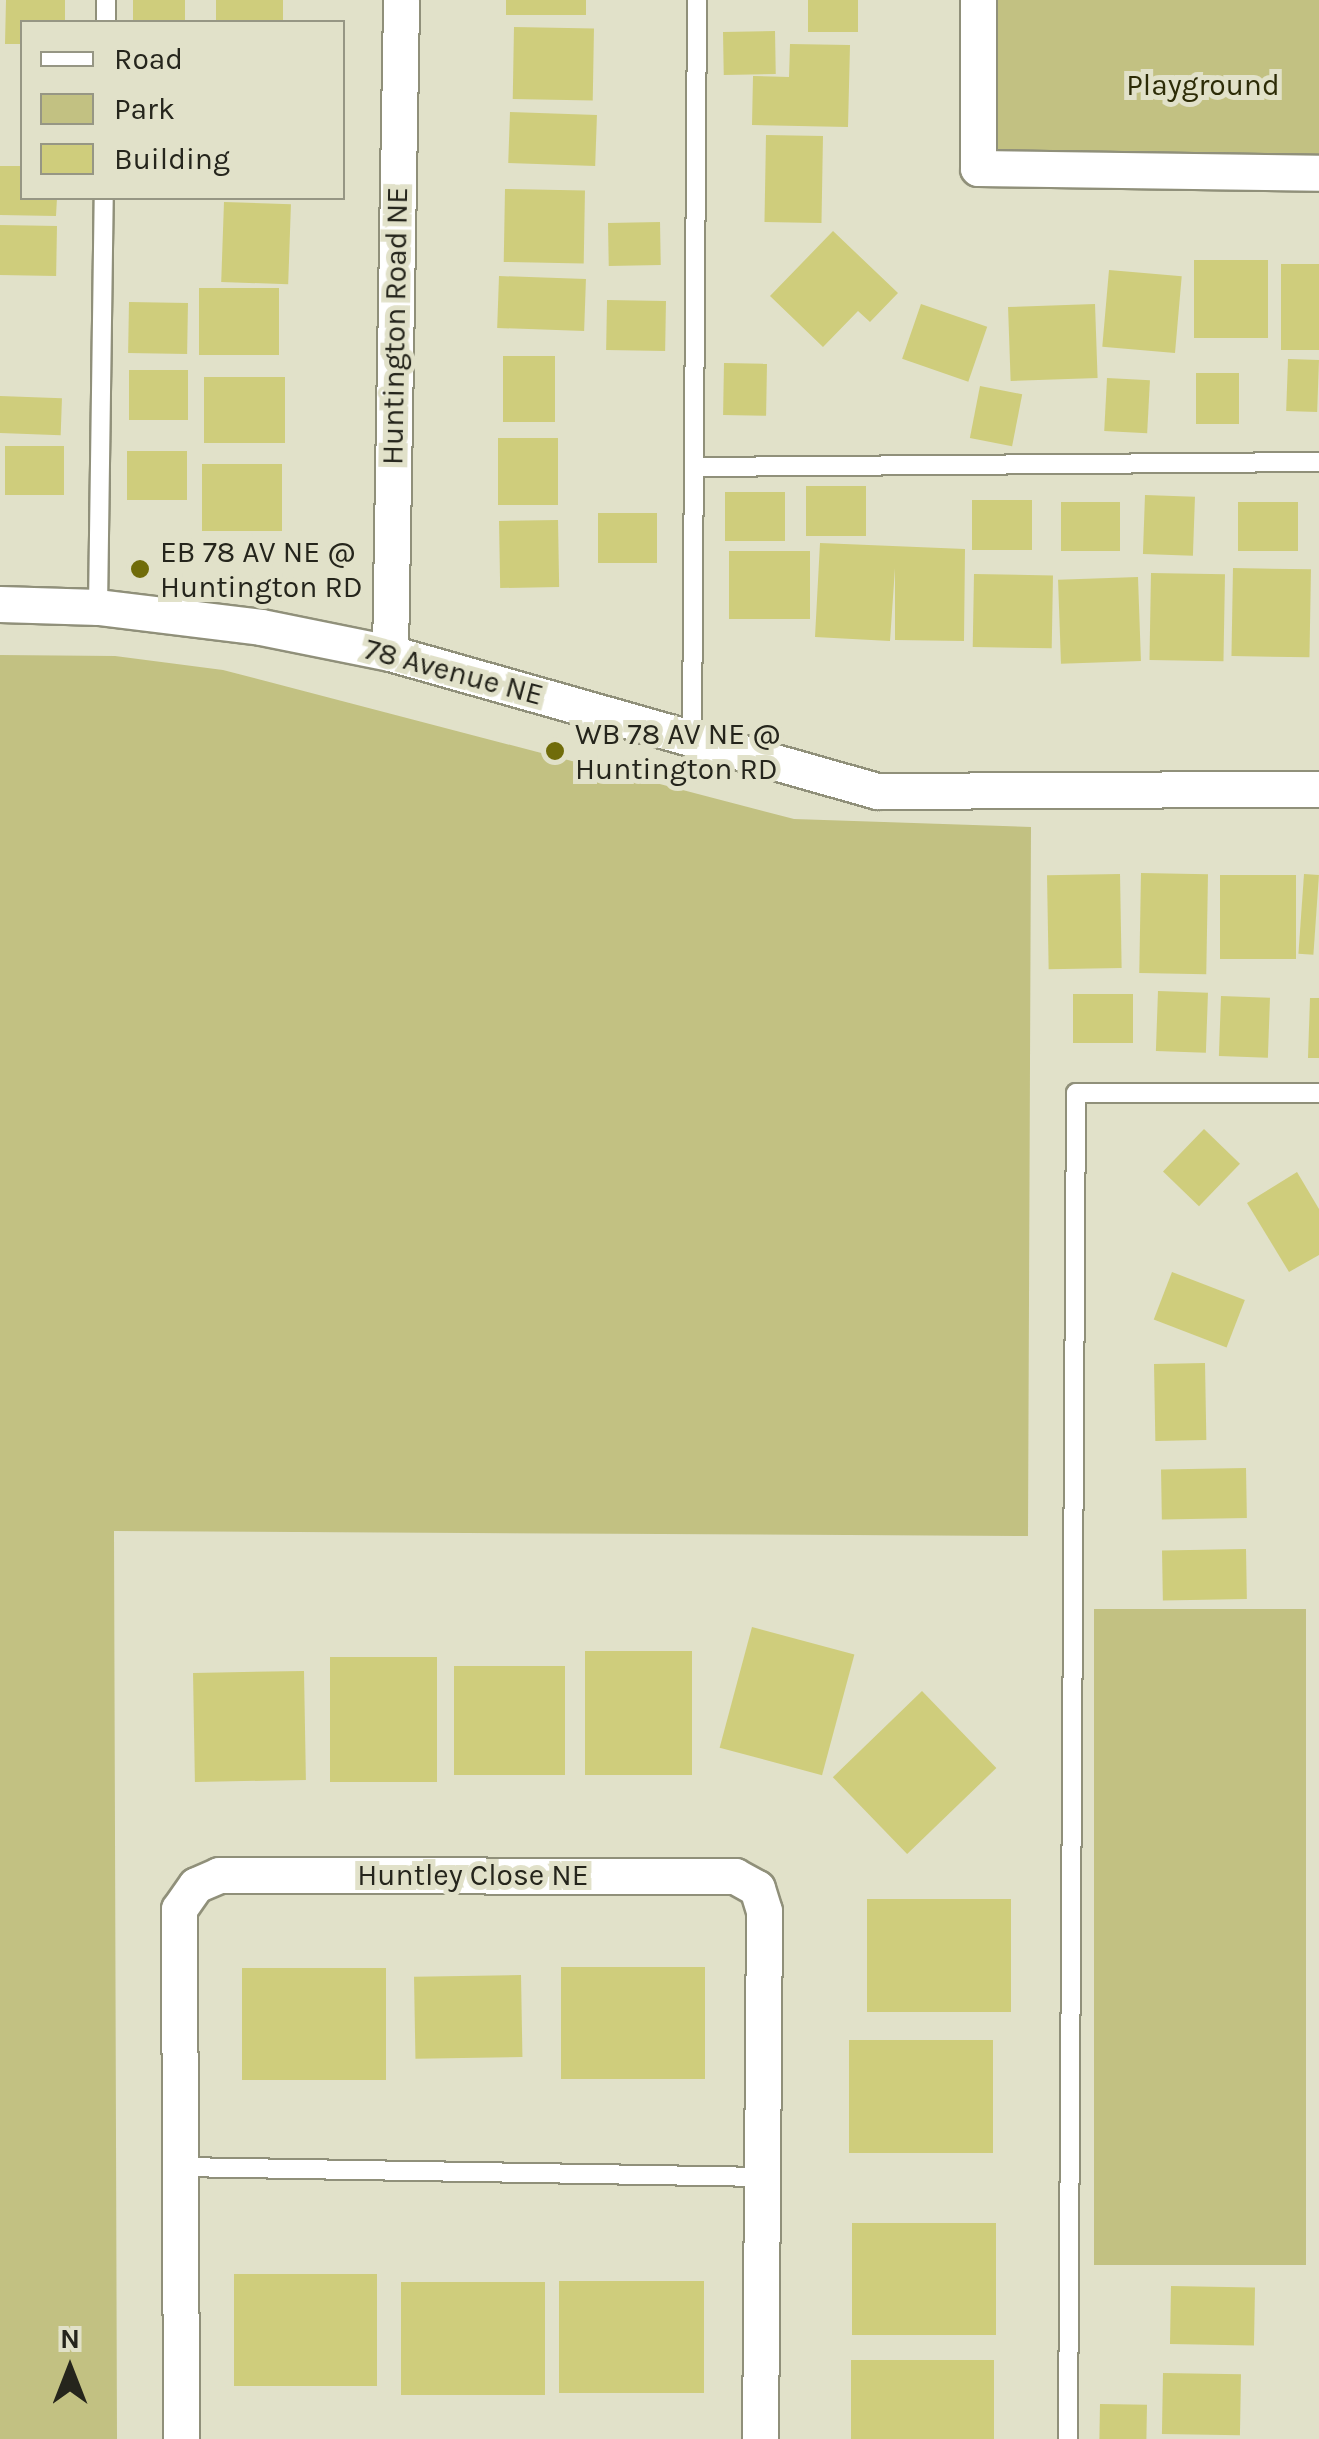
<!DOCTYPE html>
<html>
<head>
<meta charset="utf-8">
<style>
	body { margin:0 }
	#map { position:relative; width:1319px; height:2439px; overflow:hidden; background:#e1e1c9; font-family:Karla,sans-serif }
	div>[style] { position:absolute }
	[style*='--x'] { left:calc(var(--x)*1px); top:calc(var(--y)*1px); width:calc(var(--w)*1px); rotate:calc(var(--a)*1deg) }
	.green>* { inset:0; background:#c2c182; transform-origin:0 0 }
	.building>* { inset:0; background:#cfcd7c; transform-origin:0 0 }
	.roads { filter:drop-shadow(2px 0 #90907a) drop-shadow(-2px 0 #90907a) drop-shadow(0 2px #90907a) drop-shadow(0 -2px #90907a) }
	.lane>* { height:18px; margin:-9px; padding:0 9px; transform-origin:9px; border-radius:9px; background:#fff }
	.street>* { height:35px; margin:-17.5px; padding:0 17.5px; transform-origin:17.5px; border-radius:17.5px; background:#fff }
	.dots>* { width:28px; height:28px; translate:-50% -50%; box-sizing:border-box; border:5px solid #e1e1c9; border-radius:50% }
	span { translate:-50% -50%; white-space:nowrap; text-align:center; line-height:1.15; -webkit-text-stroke:10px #e1e1c9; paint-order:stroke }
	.park-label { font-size:30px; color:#2c2b06 }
	.street-label { font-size:30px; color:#25251c }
	.poi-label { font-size:30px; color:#25251c }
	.left { translate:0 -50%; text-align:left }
	.legend { position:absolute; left:20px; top:20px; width:325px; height:180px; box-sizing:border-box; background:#e1e1c9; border:2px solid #969684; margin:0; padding:12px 18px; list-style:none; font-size:30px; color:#25251c }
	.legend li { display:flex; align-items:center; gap:20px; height:50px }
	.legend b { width:50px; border:2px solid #969684 }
	.north { position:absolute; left:20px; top:2319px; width:100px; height:100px; -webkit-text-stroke:8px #e1e1c9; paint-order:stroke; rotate:0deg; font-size:28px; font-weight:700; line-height:40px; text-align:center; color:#25251c }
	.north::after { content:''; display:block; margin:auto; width:35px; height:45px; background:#25251c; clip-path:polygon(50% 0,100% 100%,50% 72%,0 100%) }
</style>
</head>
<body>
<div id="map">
	<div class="green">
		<div style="left:978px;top:0;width:341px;height:168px"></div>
		<div style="clip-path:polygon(0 655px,115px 656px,223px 670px,794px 819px,1031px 827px,1028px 1536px,114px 1531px,117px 2439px,0 2439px)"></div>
		<div style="left:1094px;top:1609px;width:212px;height:656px"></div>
	</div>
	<div class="building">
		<div style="clip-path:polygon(6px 0,65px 0,65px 22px,22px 22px,22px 44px,5px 44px)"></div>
		<div style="left:133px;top:0;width:52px;height:22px"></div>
		<div style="left:216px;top:0;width:67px;height:22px"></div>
		<div style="left:506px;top:0;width:80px;height:15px"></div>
		<div style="left:808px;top:0;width:50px;height:32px"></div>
		<div style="left:514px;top:27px;width:80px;height:72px;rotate:1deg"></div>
		<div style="left:775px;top:31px;width:43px;height:52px;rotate:89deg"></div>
		<div style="clip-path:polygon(790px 44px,850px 45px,848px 127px,752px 125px,753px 76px,789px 77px)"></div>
		<div style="left:510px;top:112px;width:87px;height:51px;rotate:2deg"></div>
		<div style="left:766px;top:135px;width:57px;height:87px;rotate:1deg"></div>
		<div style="clip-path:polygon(0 166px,22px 166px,22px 198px,57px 198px,56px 216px,0 215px)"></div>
		<div style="left:505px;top:189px;width:80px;height:73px;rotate:1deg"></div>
		<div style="left:224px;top:202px;width:67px;height:80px;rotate:2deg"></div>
		<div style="left:660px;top:222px;width:43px;height:52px;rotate:89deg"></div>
		<div style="left:0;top:225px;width:57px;height:50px;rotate:1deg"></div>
		<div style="clip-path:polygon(833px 231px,898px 293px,870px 322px,858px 311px,823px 347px,770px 296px)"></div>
		<div style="left:1194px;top:260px;width:74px;height:78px"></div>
		<div style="left:1281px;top:264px;width:38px;height:86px"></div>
		<div style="left:1109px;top:270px;width:73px;height:77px;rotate:5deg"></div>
		<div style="left:499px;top:276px;width:87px;height:52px;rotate:2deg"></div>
		<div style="left:199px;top:288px;width:80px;height:67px"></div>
		<div style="left:607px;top:300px;width:59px;height:50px;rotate:1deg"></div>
		<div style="left:129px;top:302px;width:59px;height:51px;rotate:1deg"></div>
		<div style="left:921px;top:304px;width:70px;height:58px;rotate:19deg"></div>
		<div style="left:1095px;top:304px;width:74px;height:87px;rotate:88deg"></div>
		<div style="left:503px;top:356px;width:52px;height:66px"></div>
		<div style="left:1288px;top:359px;width:31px;height:52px;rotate:2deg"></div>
		<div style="left:724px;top:363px;width:43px;height:52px;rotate:1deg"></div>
		<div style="left:129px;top:370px;width:59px;height:50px"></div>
		<div style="left:1196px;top:373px;width:43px;height:51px"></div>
		<div style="left:204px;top:377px;width:81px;height:66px"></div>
		<div style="left:1107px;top:378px;width:43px;height:53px;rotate:3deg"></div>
		<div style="left:980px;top:386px;width:43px;height:53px;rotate:11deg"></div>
		<div style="left:0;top:396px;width:62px;height:37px;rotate:2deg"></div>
		<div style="left:558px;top:438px;width:67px;height:60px;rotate:90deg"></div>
		<div style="left:5px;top:446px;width:59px;height:49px"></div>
		<div style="left:127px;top:451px;width:60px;height:49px"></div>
		<div style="left:202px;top:464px;width:80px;height:67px"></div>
		<div style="left:806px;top:486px;width:60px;height:50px"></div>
		<div style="left:725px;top:492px;width:60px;height:49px"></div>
		<div style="left:1145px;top:495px;width:50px;height:59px;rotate:2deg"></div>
		<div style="left:972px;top:500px;width:60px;height:50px"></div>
		<div style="left:1061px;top:502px;width:59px;height:49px"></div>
		<div style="left:1238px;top:502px;width:60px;height:49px"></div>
		<div style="left:598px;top:513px;width:59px;height:50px"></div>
		<div style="left:558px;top:520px;width:67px;height:59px;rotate:89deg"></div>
		<div style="clip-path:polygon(820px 543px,965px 549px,964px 641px,895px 640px,895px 568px,890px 641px,815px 637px)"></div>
		<div style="left:729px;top:551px;width:81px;height:68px"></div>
		<div style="left:1233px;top:568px;width:78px;height:88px;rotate:1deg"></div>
		<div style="left:1151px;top:573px;width:74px;height:87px;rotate:1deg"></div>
		<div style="left:974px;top:574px;width:79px;height:73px;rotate:1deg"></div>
		<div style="left:1138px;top:577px;width:84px;height:80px;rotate:88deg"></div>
		<div style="left:1141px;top:873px;width:67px;height:100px;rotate:1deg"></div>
		<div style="left:1120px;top:874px;width:94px;height:73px;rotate:89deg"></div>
		<div style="left:1304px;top:874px;width:15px;height:80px;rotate:4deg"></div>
		<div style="left:1220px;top:875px;width:76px;height:84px"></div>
		<div style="left:1158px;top:991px;width:50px;height:60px;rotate:2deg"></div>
		<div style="left:1073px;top:994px;width:60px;height:49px"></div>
		<div style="left:1221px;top:996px;width:49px;height:60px;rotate:2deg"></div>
		<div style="clip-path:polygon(1310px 998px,1319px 998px,1319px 1058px,1308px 1058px)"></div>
		<div style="left:1204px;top:1129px;width:50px;height:59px;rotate:44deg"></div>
		<div style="clip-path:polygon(1297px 1172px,1319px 1209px,1319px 1255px,1289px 1272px,1247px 1203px)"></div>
		<div style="left:1172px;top:1272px;width:78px;height:51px;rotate:21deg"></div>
		<div style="left:1205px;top:1363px;width:77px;height:51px;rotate:89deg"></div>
		<div style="left:1246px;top:1468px;width:50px;height:85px;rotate:89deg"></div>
		<div style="left:1246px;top:1549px;width:50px;height:84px;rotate:89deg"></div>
		<div style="left:752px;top:1627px;width:106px;height:125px;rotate:15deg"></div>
		<div style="left:585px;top:1651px;width:107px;height:124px"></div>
		<div style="left:330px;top:1657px;width:107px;height:125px"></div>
		<div style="left:454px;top:1666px;width:111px;height:109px"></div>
		<div style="left:304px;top:1671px;width:109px;height:111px;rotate:89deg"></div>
		<div style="left:922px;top:1691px;width:107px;height:124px;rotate:46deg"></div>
		<div style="left:867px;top:1899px;width:144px;height:113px"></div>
		<div style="left:561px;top:1967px;width:144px;height:112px"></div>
		<div style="left:242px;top:1968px;width:144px;height:112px"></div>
		<div style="left:521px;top:1975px;width:82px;height:107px;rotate:89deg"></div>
		<div style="left:849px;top:2040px;width:144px;height:113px"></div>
		<div style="left:852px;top:2223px;width:144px;height:112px"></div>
		<div style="left:234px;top:2274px;width:143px;height:112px"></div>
		<div style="left:559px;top:2281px;width:145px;height:112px"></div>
		<div style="left:401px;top:2282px;width:144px;height:113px"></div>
		<div style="left:1171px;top:2286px;width:84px;height:58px;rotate:1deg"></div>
		<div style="left:851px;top:2360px;width:143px;height:79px"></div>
		<div style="left:1163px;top:2373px;width:78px;height:61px;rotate:1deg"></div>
		<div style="left:1100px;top:2404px;width:47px;height:35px;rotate:1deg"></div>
	</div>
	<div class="roads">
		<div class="lane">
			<div style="--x:106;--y:22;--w:22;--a:-90"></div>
			<div style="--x:695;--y:467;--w:624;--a:-0.46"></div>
			<div style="--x:98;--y:607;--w:409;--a:-89.2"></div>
			<div style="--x:692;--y:737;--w:737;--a:-89.61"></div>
			<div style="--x:180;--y:2167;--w:584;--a:0.98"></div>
			<div style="--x:1068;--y:2439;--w:1346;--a:-89.66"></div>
			<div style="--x:1076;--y:1093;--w:243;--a:0"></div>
		</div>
		<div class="street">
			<div style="--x:978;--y:0;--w:168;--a:90"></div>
			<div style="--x:978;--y:168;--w:341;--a:0.8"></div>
			<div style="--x:0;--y:604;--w:98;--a:1.8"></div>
			<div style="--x:98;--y:607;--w:164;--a:7"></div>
			<div style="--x:261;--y:627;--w:132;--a:11.4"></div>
			<div style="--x:390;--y:653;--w:506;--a:15.82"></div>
			<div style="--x:877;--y:791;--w:442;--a:-0.3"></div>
			<div style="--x:390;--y:653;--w:653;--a:-89.03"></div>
			<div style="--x:181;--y:2439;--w:530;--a:-90.22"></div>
			<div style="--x:179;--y:1909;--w:29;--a:-55"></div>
			<div style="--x:196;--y:1885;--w:25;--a:-23"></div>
			<div style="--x:219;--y:1875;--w:516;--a:0.11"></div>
			<div style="--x:735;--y:1876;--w:25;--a:29"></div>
			<div style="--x:757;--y:1888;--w:24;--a:73"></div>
			<div style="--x:764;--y:1911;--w:528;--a:90.43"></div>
		</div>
	</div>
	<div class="dots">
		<div style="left:140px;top:569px;background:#706c0a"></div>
		<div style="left:555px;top:751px;background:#706c0a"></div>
	</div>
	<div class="park-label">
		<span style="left:1203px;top:85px">Playground</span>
	</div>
	<div class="street-label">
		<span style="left:395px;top:326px;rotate:-89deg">Huntington Road NE</span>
		<span style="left:454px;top:672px;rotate:15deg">78 Avenue NE</span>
		<span style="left:473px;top:1875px">Huntley Close NE</span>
	</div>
	<div class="poi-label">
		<span class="left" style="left:160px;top:569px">EB 78 AV NE @<br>Huntington RD</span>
		<span class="left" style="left:575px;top:751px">WB 78 AV NE @<br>Huntington RD</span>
	</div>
	<ul class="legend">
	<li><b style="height:12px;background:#fff"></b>Road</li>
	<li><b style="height:28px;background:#c2c182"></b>Park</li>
	<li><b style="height:28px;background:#cfcd7c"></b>Building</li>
	</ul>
	<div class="north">N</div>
</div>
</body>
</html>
